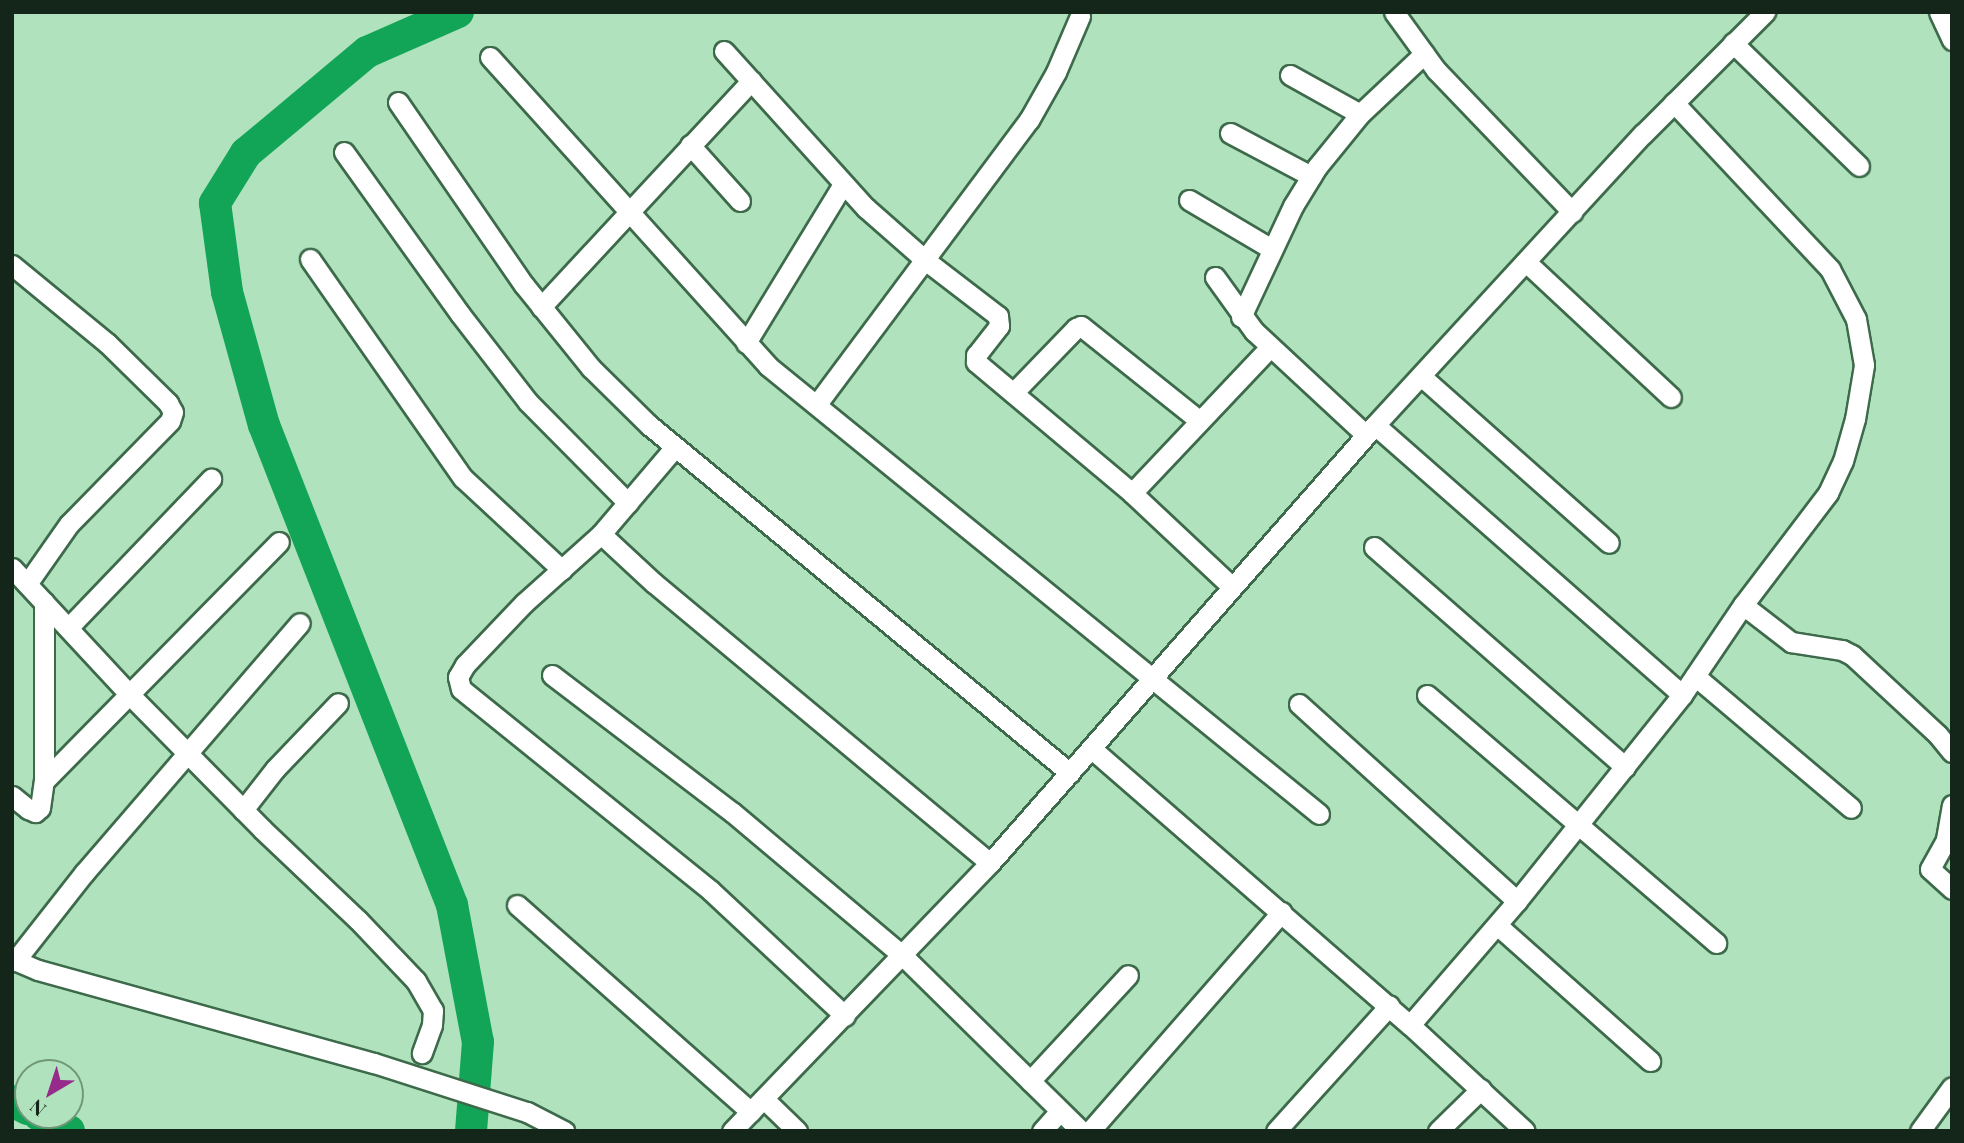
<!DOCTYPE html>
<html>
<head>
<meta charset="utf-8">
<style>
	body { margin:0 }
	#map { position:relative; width:1964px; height:1143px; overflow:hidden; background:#b0e2bd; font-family:"Playfair Display",serif }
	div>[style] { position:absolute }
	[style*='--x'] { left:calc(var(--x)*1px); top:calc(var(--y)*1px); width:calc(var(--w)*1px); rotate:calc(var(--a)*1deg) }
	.river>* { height:32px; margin:-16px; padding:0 16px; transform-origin:16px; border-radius:16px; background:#13a557 }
	.roads { filter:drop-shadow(2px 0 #3d6a4a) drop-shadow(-2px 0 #3d6a4a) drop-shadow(0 2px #3d6a4a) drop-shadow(0 -2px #3d6a4a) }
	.minor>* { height:19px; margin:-9.5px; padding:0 9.5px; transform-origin:9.5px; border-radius:9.5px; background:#fff }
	span { translate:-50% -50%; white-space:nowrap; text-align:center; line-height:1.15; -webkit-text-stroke:5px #b0e2bd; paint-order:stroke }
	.frame { position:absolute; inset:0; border:14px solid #132619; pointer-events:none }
	.north { position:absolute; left:14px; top:1059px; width:70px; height:70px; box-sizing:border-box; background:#b0e2bd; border:2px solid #71977b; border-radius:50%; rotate:219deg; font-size:19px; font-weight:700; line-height:28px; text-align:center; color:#132619 }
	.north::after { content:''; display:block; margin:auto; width:24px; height:32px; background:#972b8c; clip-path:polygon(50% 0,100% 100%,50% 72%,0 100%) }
</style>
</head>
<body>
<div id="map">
	<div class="river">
		<div style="--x:458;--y:12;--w:99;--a:156.3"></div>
		<div style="--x:367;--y:52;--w:158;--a:140.1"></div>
		<div style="--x:246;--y:153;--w:59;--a:121.8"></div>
		<div style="--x:215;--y:203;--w:90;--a:82.3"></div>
		<div style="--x:227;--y:292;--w:138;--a:74.5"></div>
		<div style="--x:264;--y:425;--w:516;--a:68.61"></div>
		<div style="--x:452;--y:905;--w:139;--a:79.3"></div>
		<div style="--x:478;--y:1042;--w:89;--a:94.5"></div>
		<div style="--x:12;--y:1101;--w:18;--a:27"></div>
		<div style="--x:39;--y:1115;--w:34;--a:28"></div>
	</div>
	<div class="roads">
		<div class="minor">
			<div style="--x:1394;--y:12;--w:72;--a:54.1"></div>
			<div style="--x:1436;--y:70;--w:197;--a:46.2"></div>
			<div style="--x:1939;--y:12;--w:31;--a:65"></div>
			<div style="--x:1733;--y:43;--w:176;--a:44.3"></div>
			<div style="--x:724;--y:51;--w:212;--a:47.9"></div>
			<div style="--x:866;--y:208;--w:79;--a:41.4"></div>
			<div style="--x:925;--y:260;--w:92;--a:37.5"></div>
			<div style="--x:998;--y:316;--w:10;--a:84"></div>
			<div style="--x:999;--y:326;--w:37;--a:128"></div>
			<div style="--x:976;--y:355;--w:7;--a:90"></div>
			<div style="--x:976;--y:362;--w:204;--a:40"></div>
			<div style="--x:1132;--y:493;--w:137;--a:43.2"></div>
			<div style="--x:490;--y:57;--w:416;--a:48"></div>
			<div style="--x:768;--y:366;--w:710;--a:39.11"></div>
			<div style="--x:1290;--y:75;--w:80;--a:29.1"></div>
			<div style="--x:398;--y:102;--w:222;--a:55.5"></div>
			<div style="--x:524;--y:285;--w:107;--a:51.1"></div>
			<div style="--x:591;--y:368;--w:81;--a:44.5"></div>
			<div style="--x:649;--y:425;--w:546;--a:39.58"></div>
			<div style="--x:1230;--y:133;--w:92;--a:28"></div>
			<div style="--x:690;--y:145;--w:75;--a:48.2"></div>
			<div style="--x:344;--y:152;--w:199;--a:54.4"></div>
			<div style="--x:460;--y:314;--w:111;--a:52.3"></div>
			<div style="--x:528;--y:402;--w:142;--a:45.3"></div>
			<div style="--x:1189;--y:200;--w:96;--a:30.6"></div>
			<div style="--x:310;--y:259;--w:267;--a:55.1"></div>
			<div style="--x:463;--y:478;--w:135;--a:42.9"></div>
			<div style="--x:1526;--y:262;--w:198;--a:43"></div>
			<div style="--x:12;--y:265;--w:123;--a:39.4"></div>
			<div style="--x:107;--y:343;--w:86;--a:44.5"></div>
			<div style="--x:168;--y:403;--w:10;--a:61"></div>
			<div style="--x:173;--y:412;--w:9;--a:108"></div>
			<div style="--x:170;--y:421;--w:144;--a:134.4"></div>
			<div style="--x:69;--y:524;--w:73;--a:125"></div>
			<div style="--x:1215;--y:277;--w:67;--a:54.2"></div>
			<div style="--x:1254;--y:331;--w:153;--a:42.9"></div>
			<div style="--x:541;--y:307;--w:309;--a:-47.1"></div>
			<div style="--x:1241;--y:317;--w:123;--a:-64.9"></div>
			<div style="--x:1293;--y:206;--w:46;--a:-58.4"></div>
			<div style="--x:1317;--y:167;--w:68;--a:-50.9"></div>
			<div style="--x:1360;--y:114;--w:88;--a:-43.2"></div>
			<div style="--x:746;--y:343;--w:186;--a:-58.6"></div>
			<div style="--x:1421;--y:376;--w:251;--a:41.6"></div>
			<div style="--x:1013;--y:393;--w:91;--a:-45.9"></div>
			<div style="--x:1076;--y:328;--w:5;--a:-22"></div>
			<div style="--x:1081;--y:326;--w:152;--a:38.6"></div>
			<div style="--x:817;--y:404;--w:354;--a:-53.3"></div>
			<div style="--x:1029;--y:120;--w:55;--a:-60.6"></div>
			<div style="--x:1056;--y:72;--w:61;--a:-66.8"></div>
			<div style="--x:1375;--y:425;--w:409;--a:41.3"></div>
			<div style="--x:675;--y:447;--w:114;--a:130.4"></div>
			<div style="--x:601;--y:534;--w:103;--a:138.1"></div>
			<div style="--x:524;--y:603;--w:86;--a:133.6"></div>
			<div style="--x:465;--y:665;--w:14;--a:120"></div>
			<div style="--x:458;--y:677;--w:12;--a:76"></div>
			<div style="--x:461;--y:689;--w:321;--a:38.9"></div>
			<div style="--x:711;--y:891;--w:183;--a:43"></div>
			<div style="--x:1132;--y:493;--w:201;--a:-46.6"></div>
			<div style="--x:601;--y:534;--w:72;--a:42.8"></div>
			<div style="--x:654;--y:583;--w:437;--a:39.8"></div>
			<div style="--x:1374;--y:547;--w:334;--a:41.2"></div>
			<div style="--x:12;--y:568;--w:172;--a:47.1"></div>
			<div style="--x:129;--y:694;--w:190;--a:45.4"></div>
			<div style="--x:262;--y:829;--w:132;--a:43.5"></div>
			<div style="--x:358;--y:920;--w:84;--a:46.4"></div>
			<div style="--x:416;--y:981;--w:34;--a:60"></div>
			<div style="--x:433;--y:1010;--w:15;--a:94"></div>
			<div style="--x:432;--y:1025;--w:30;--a:110"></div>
			<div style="--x:1743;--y:605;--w:61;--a:37.6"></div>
			<div style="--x:1791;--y:642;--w:52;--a:8.9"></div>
			<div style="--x:1842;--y:650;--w:11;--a:27"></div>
			<div style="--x:1852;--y:655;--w:117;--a:42.9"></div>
			<div style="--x:1938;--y:735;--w:22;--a:51"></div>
			<div style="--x:68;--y:628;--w:207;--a:-46.2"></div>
			<div style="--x:552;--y:675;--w:226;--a:37.3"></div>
			<div style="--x:732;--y:812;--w:224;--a:40.1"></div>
			<div style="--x:903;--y:956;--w:250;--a:44.5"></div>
			<div style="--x:1695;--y:676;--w:204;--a:40.2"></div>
			<div style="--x:1427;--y:695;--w:381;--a:40.6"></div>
			<div style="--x:1299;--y:704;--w:294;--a:42.1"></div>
			<div style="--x:1092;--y:749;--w:421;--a:41"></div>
			<div style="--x:1410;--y:1025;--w:156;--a:42.7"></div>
			<div style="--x:44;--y:781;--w:335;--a:-45.5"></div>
			<div style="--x:12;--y:796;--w:21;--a:39"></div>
			<div style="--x:28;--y:809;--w:8;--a:23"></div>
			<div style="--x:35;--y:812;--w:6;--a:-39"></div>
			<div style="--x:40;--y:808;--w:27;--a:-82"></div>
			<div style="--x:44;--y:781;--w:179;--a:-90"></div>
			<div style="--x:1952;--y:805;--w:36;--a:100"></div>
			<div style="--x:1946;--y:840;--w:33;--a:119"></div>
			<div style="--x:1930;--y:869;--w:30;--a:42"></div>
			<div style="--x:243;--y:810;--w:52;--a:-52"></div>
			<div style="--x:275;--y:769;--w:91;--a:-46.3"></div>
			<div style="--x:517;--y:905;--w:312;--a:41.5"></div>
			<div style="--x:1497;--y:925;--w:205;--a:41.6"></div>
			<div style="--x:12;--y:959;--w:28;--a:23"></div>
			<div style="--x:38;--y:970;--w:349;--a:15.5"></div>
			<div style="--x:374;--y:1063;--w:161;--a:17.8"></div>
			<div style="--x:527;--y:1112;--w:42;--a:27.2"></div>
			<div style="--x:15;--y:961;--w:112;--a:-51.9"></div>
			<div style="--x:84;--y:873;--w:330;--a:-49.2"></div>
			<div style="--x:1410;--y:1025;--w:164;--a:-49.2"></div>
			<div style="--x:1517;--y:901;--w:264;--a:-51.3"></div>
			<div style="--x:1682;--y:695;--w:109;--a:-55.9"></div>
			<div style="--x:1743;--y:605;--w:141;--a:-52.8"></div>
			<div style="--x:1828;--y:493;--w:35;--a:-65"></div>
			<div style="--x:1843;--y:461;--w:44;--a:-74.1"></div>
			<div style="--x:1855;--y:419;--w:55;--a:-80.5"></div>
			<div style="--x:1864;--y:365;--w:47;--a:-99.9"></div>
			<div style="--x:1856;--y:319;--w:56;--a:-117.5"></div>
			<div style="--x:1830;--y:269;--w:228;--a:-133.2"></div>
			<div style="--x:1030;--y:1081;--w:144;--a:-47.2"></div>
			<div style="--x:764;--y:1099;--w:46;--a:44.1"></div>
			<div style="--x:732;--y:1131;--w:372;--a:-46.1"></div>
			<div style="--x:990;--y:863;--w:583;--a:-48.68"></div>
			<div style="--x:1375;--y:425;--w:396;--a:-47.4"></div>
			<div style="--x:1643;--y:134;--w:173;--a:-45"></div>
			<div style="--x:1042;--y:1131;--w:27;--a:-48"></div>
			<div style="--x:1090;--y:1131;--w:291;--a:-48.8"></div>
			<div style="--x:1276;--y:1131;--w:169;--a:-47.9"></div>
			<div style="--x:1438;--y:1131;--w:60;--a:-44.3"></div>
			<div style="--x:1920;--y:1131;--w:54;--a:-54"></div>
		</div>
	</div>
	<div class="frame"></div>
	<div class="north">N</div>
</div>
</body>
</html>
